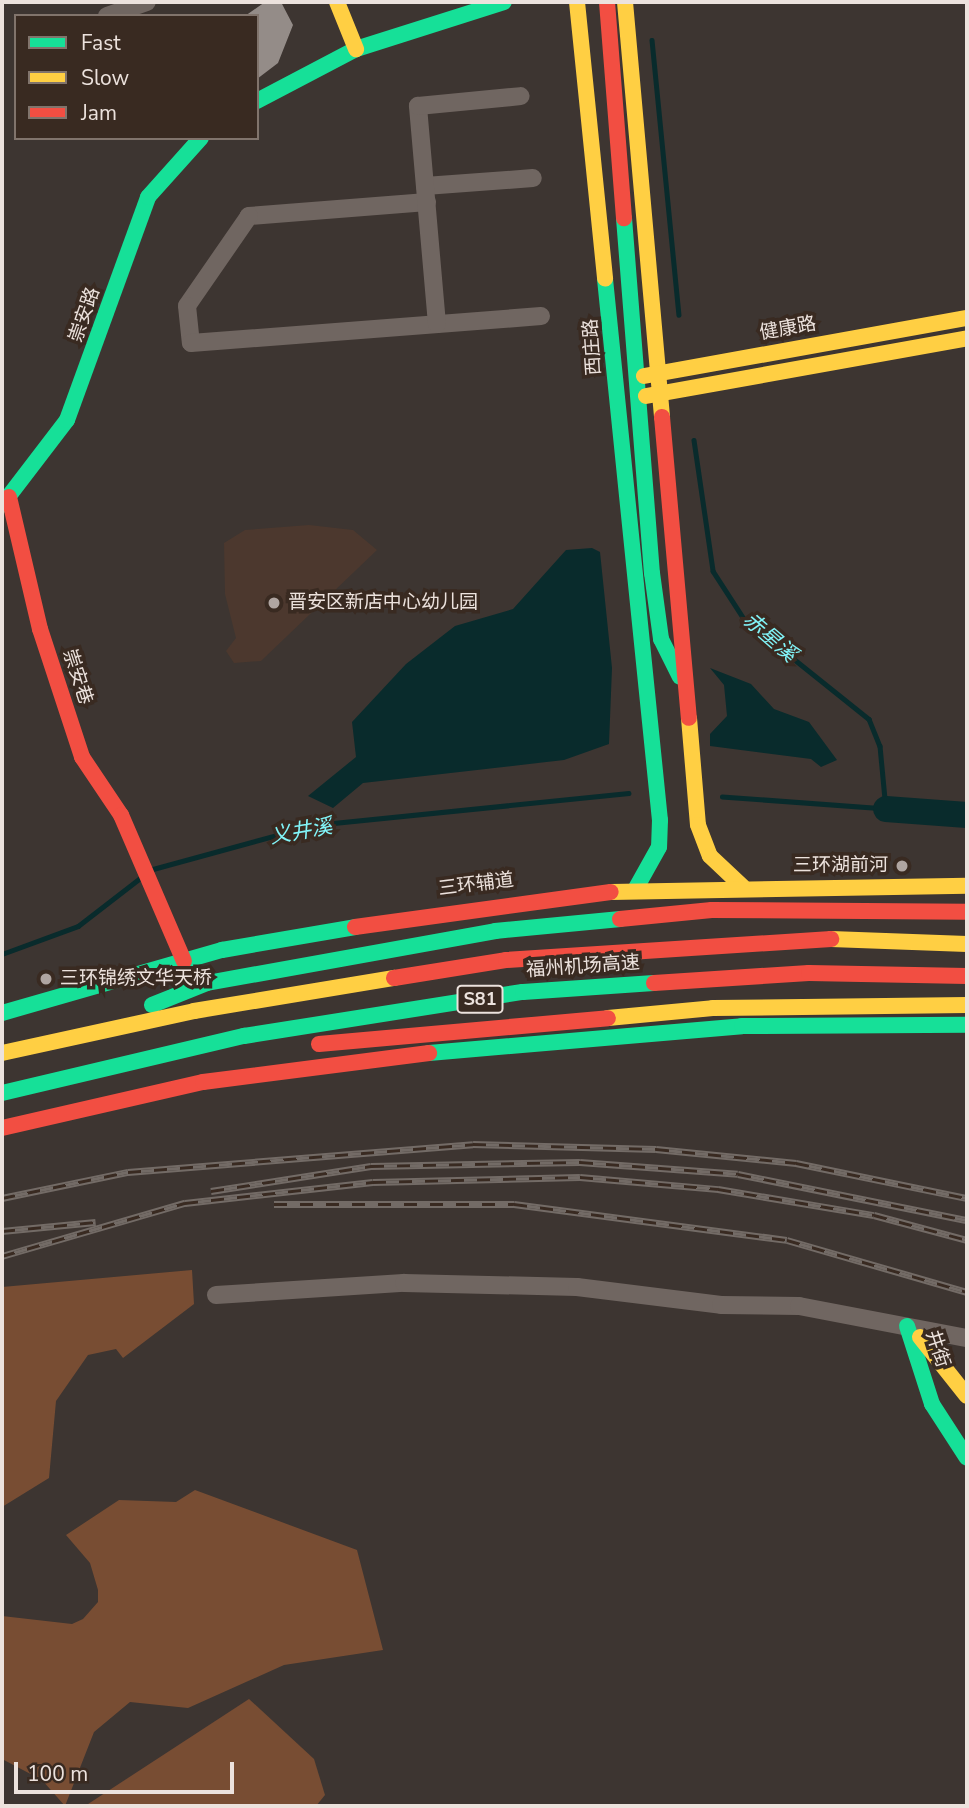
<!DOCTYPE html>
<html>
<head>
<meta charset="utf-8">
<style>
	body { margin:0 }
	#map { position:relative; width:969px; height:1808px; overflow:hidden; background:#3d3531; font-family:"Nunito Sans","Noto Sans SC",sans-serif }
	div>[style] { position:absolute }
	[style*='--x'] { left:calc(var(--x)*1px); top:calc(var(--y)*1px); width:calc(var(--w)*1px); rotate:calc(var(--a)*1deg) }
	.built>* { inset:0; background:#4c382e }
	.green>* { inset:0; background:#784d33 }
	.water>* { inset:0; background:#092b2c }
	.stream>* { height:4.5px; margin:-2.25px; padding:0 2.25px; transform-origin:2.25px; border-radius:2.25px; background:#092b2c }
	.river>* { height:26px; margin:-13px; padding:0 13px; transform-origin:13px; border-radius:13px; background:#092b2c }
	.building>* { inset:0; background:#948c88 }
	.street>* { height:18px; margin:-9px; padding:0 9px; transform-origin:9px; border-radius:9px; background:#706661 }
	.fast>* { height:16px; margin:-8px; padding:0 8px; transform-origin:8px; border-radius:8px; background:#16e098 }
	.slow>* { height:16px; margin:-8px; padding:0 8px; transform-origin:8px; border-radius:8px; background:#ffcf43 }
	.jam>* { height:16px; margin:-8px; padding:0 8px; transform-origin:8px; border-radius:8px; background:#f24e42 }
	.rail>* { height:7px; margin-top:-3.5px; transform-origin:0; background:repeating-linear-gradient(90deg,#392a21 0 13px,#736b66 0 26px); box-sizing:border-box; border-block:2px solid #736b66 }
	.dots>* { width:19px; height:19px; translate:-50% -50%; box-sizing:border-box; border:4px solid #392a21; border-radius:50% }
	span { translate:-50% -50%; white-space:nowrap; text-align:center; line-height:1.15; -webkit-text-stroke:7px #392a21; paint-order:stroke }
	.shield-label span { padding:2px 5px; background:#392a21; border:2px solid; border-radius:5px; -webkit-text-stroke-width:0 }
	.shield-label { font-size:18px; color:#ece2dd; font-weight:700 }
	.street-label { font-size:19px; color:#ece2dd }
	.poi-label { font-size:19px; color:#ece2dd }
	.left { translate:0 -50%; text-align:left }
	.right { translate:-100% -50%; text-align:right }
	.water-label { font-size:21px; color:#82f5f9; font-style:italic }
	.frame { position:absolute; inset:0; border:4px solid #ece2dd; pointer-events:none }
	.legend { position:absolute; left:14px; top:14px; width:245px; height:126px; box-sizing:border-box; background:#392a21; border:2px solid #81746c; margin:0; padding:9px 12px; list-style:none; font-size:21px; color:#ece2dd }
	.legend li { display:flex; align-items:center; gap:14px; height:35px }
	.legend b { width:35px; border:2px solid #81746c }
	.scale { position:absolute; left:14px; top:1762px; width:220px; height:32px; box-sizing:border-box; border:4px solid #ece2dd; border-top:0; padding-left:9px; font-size:21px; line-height:24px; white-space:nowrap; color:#ece2dd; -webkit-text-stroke:5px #392a21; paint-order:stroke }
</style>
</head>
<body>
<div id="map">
	<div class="built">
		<div style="clip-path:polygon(309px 525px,353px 530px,377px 550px,261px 661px,234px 663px,226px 651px,236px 638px,225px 594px,224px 543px,245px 530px)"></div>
	</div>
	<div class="green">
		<div style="clip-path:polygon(192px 1270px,194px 1304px,123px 1358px,116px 1349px,88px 1355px,56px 1401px,49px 1478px,2px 1507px,2px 1287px)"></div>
		<div style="clip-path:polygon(195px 1490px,357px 1550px,383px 1650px,284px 1665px,188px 1708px,130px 1702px,94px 1732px,65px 1806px,42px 1780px,2px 1759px,2px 1616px,72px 1624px,83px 1619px,98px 1602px,98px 1590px,90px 1563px,66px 1535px,119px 1500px,176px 1502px)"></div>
		<div style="clip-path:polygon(249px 1699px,314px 1759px,325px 1795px,316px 1806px,85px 1806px)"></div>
	</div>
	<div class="water">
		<div style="clip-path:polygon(592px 548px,600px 552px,612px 668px,609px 744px,564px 760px,363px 783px,333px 808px,308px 796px,356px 757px,352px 722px,406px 664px,455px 626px,513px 609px,566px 550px)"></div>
		<div style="clip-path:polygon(710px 668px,751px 684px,774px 709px,809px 722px,837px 760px,821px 767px,811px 759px,710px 746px,710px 734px,727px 716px,724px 685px)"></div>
	</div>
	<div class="stream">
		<div style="--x:652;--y:40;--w:276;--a:84.4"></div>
		<div style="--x:694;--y:440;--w:132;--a:81.7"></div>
		<div style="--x:713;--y:571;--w:57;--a:57.1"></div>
		<div style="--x:744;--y:619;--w:160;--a:38.7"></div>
		<div style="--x:869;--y:719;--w:29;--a:68"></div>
		<div style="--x:880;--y:746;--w:63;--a:84.6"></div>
		<div style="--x:886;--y:809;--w:164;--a:-175.8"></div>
		<div style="--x:153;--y:869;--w:167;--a:-15.3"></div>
		<div style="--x:314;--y:825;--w:316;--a:-5.8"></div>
		<div style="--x:2;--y:954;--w:81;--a:-20.2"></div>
		<div style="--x:78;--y:926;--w:78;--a:-37.7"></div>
	</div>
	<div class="river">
		<div style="--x:886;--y:809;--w:81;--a:4.2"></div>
	</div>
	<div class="building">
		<div style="clip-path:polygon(265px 2px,281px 2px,293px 25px,278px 63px,257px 79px,257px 16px,245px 16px)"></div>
	</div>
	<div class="street">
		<div style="--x:107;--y:16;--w:42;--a:-19.3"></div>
		<div style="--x:425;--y:186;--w:108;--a:-4.2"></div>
		<div style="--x:427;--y:202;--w:179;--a:175.5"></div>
		<div style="--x:249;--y:216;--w:109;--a:124.6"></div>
		<div style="--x:187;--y:306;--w:37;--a:84"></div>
		<div style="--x:191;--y:343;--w:351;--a:-4.4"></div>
		<div style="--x:437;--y:324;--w:219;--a:-95"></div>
		<div style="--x:418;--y:106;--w:103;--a:-5.5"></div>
		<div style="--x:216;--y:1295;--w:188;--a:-3.7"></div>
		<div style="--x:404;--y:1283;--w:173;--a:1.3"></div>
		<div style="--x:577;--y:1287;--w:145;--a:7.1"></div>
		<div style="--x:721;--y:1305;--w:78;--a:0.7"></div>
		<div style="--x:799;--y:1306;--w:171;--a:10.8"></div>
	</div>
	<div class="fast">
		<div style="--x:257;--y:101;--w:112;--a:-27.7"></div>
		<div style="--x:356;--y:49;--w:155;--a:-17.6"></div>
		<div style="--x:624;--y:218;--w:356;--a:85.5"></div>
		<div style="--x:652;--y:573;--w:67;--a:82.2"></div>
		<div style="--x:661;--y:639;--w:42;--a:63.4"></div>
		<div style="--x:605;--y:279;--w:544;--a:84.2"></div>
		<div style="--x:660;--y:820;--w:27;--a:92"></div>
		<div style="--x:659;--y:847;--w:49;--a:119.2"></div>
		<div style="--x:2;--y:505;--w:107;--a:-52.6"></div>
		<div style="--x:67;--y:420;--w:237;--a:-70"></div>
		<div style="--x:148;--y:197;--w:79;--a:-48.1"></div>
		<div style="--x:152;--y:1005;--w:59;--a:-21.8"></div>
		<div style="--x:207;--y:983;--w:293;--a:-10.2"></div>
		<div style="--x:495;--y:931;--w:126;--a:-5.5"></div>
		<div style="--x:2;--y:1013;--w:229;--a:-16"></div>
		<div style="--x:222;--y:950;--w:135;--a:-9.8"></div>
		<div style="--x:429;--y:1053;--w:314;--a:-4.9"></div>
		<div style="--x:742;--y:1026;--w:225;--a:-0.3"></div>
		<div style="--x:2;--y:1093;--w:249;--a:-13.3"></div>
		<div style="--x:244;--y:1036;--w:282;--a:-9"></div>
		<div style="--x:523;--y:992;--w:131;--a:-3.9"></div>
		<div style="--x:907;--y:1326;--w:82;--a:72.2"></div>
		<div style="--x:932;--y:1404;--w:64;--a:57.1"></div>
	</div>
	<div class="slow">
		<div style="--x:337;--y:2;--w:51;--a:68"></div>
		<div style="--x:577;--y:2;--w:278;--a:84.2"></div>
		<div style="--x:625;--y:2;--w:417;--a:84.9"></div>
		<div style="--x:644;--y:376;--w:328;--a:-10.2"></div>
		<div style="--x:646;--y:396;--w:326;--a:-10.2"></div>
		<div style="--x:689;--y:718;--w:107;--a:85.2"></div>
		<div style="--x:698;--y:825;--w:33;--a:69"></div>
		<div style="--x:710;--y:856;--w:45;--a:43.2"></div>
		<div style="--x:611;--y:892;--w:356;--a:-1"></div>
		<div style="--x:831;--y:939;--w:136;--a:2.1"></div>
		<div style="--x:608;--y:1018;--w:105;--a:-5.4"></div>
		<div style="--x:713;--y:1008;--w:254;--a:-0.7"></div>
		<div style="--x:2;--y:1053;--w:197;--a:-12.3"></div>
		<div style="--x:194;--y:1011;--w:203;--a:-9.4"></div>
		<div style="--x:920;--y:1337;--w:75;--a:51.5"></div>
	</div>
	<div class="jam">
		<div style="--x:607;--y:2;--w:217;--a:85.5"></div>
		<div style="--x:662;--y:417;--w:302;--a:84.9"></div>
		<div style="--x:9;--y:497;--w:136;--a:76.8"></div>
		<div style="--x:40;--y:629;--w:135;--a:71.8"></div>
		<div style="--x:82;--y:757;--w:70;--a:56.1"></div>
		<div style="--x:121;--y:815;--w:159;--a:66.7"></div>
		<div style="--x:620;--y:919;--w:92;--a:-5.6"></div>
		<div style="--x:712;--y:910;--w:255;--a:0.4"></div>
		<div style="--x:355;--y:927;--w:258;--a:-7.8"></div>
		<div style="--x:394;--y:978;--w:113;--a:-9.1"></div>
		<div style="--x:506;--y:960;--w:326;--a:-3.7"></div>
		<div style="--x:654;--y:983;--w:155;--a:-3.7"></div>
		<div style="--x:809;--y:973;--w:158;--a:1.1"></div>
		<div style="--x:319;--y:1044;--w:290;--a:-5.1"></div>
		<div style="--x:2;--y:1128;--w:206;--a:-12.9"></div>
		<div style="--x:203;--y:1082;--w:228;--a:-7.3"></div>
	</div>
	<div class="rail">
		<div style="--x:211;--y:1191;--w:162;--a:-8.9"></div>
		<div style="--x:371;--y:1166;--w:209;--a:-1.1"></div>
		<div style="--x:580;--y:1162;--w:158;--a:4.3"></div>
		<div style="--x:738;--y:1174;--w:234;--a:11.4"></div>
		<div style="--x:2;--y:1198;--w:129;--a:-11.7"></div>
		<div style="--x:128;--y:1172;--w:346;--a:-4.6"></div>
		<div style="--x:473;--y:1144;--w:183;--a:1.6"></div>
		<div style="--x:656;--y:1149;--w:141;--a:5.7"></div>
		<div style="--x:796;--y:1163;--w:175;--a:11.6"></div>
		<div style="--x:274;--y:1204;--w:240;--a:0"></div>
		<div style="--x:514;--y:1204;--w:275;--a:7.5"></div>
		<div style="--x:787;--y:1240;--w:187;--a:16.1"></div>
		<div style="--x:2;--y:1231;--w:94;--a:-5.5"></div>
		<div style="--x:2;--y:1256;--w:191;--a:-16.2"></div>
		<div style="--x:185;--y:1203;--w:189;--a:-6.4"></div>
		<div style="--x:373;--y:1182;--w:207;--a:-1.4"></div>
		<div style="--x:580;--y:1177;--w:139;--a:5"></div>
		<div style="--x:718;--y:1189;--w:158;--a:9.5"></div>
		<div style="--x:874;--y:1215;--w:96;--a:15"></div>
	</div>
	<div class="dots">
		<div style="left:274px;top:603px;background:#afa5a1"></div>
		<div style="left:902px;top:866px;background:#afa5a1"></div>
		<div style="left:46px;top:979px;background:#afa5a1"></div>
	</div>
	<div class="shield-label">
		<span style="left:480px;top:999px">S81</span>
	</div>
	<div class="street-label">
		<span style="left:85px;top:315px;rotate:-71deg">崇安路</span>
		<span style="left:788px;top:329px;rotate:-10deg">健康路</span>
		<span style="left:593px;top:347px;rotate:-94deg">西庄路</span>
		<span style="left:77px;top:677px;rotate:72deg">崇安巷</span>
		<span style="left:476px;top:885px;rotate:-7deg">三环辅道</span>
		<span style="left:583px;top:967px;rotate:-4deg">福州机场高速</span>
		<span style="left:937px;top:1349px;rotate:72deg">井街</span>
	</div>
	<div class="poi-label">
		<span class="left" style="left:288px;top:603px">晋安区新店中心幼儿园</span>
		<span class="right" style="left:888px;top:866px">三环湖前河</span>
		<span class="left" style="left:60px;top:979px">三环锦绣文华天桥</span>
	</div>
	<div class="water-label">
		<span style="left:770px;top:637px;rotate:41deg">赤星溪</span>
		<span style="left:301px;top:831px;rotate:-10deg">义井溪</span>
	</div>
	<div class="frame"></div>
	<ul class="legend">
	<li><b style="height:9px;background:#16e098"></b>Fast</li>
	<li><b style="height:9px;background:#ffcf43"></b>Slow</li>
	<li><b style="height:9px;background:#f24e42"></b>Jam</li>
	</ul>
	<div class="scale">100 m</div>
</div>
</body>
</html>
